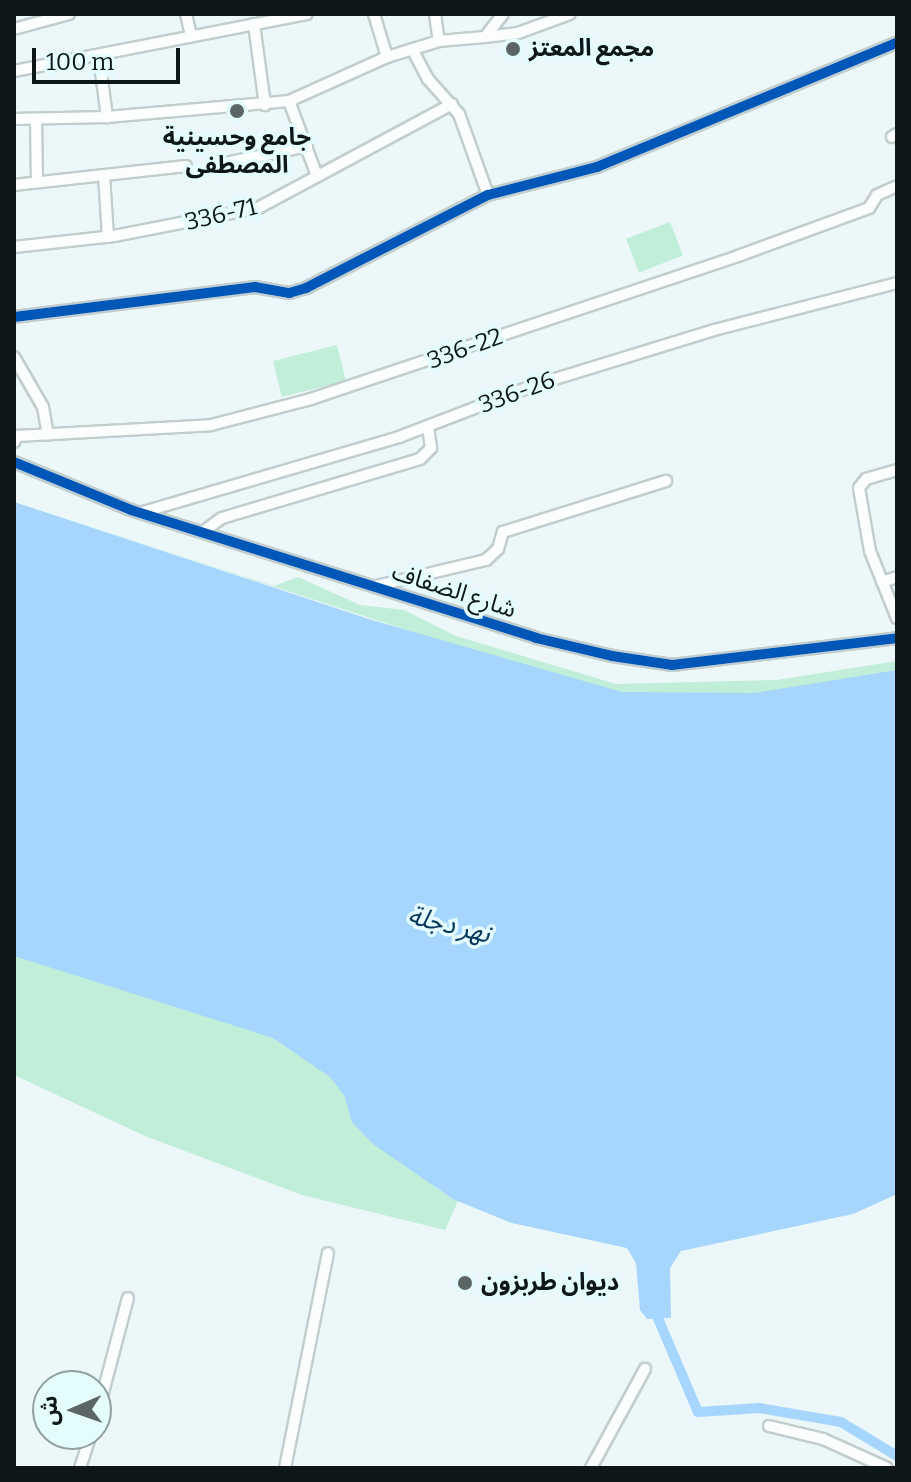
<!DOCTYPE html>
<html>
<head>
<meta charset="utf-8">
<style>
	body { margin:0 }
	#map { position:relative; width:911px; height:1482px; overflow:hidden; background:#ebf7f8; font-family:Bitter,"Noto Sans Arabic",serif }
	div>[style] { position:absolute }
	[style*='--x'] { left:calc(var(--x)*1px); top:calc(var(--y)*1px); width:calc(var(--w)*1px); rotate:calc(var(--a)*1deg) }
	.green>* { inset:0; background:#c1eed8; transform-origin:0 0 }
	.water>* { inset:0; background:#a6d5fd }
	.canal>* { height:10px; margin:-5px; padding:0 5px; transform-origin:5px; border-radius:5px; background:#a6d5fd }
	.roads { filter:drop-shadow(2px 0 #c2cdce) drop-shadow(-2px 0 #c2cdce) drop-shadow(0 2px #c2cdce) drop-shadow(0 -2px #c2cdce) }
	.minor>* { height:10px; margin:-5px; padding:0 5px; transform-origin:5px; border-radius:5px; background:#fcfefe }
	.cycleway>* { height:10px; margin:-5px; padding:0 5px; transform-origin:5px; border-radius:5px; background:#0057b8 }
	.dots>* { width:22px; height:22px; translate:-50% -50%; box-sizing:border-box; border:4px solid #e5fcfe; border-radius:50% }
	span { translate:-50% -50%; white-space:nowrap; text-align:center; line-height:1.15; -webkit-text-stroke:7px #e5fcfe; paint-order:stroke }
	.poi-label { font-size:24px; color:#0d1718; font-weight:700 }
	.left { translate:0 -50%; text-align:left }
	.street-label { font-size:24px; color:#0d1718 }
	.water-label { font-size:26px; color:#06375a; font-style:italic }
	.frame { position:absolute; inset:0; border:16px solid #0d1718; pointer-events:none }
	.north { position:absolute; left:32px; top:1370px; width:80px; height:80px; box-sizing:border-box; background:#e5fcfe; border:2px solid #8fa0a2; border-radius:50%; rotate:268deg; font-size:22px; font-weight:700; line-height:32px; text-align:center; color:#0d1718 }
	.north::after { content:''; display:block; margin:auto; width:28px; height:36px; background:#5b6566; clip-path:polygon(50% 0,100% 100%,50% 72%,0 100%) }
	.scale { position:absolute; left:32px; top:48px; width:148px; height:36px; box-sizing:border-box; border:4px solid #0d1718; border-top:0; padding-left:10px; font-size:24px; line-height:28px; white-space:nowrap; color:#0d1718; -webkit-text-stroke:6px #e5fcfe; paint-order:stroke }
</style>
</head>
<body>
<div id="map">
	<div class="green">
		<div style="left:670px;top:222px;width:36px;height:47px;rotate:69deg"></div>
		<div style="left:337px;top:345px;width:37px;height:66px;rotate:76deg"></div>
		<div style="clip-path:polygon(14px 502px,274px 586px,298px 577px,360px 605px,404px 610px,456px 636px,616px 684px,777px 680px,897px 661px,897px 682px,884px 688px,625px 701px)"></div>
		<div style="clip-path:polygon(14px 915px,304px 1048px,435px 1187px,453px 1199px,624px 1241px,635px 1251px,638px 1268px,631px 1251px,621px 1245px,512px 1223px,458px 1201px,445px 1230px,302px 1195px,145px 1136px,14px 1075px)"></div>
	</div>
	<div class="water">
		<div style="clip-path:polygon(14px 502px,372px 620px,622px 692px,755px 693px,897px 670px,897px 1194px,853px 1214px,681px 1251px,670px 1268px,671px 1318px,647px 1319px,640px 1310px,636px 1263px,627px 1248px,512px 1223px,453px 1199px,373px 1144px,352px 1122px,344px 1095px,330px 1077px,273px 1038px,14px 956px)"></div>
	</div>
	<div class="canal">
		<div style="--x:654;--y:1309;--w:112;--a:66.9"></div>
		<div style="--x:698;--y:1412;--w:61;--a:-3.8"></div>
		<div style="--x:759;--y:1408;--w:83;--a:9.7"></div>
		<div style="--x:841;--y:1422;--w:66;--a:31.3"></div>
	</div>
	<div class="roads">
		<div class="minor">
			<div style="--x:186;--y:14;--w:23;--a:77"></div>
			<div style="--x:374;--y:14;--w:45;--a:73.2"></div>
			<div style="--x:435;--y:14;--w:27;--a:82"></div>
			<div style="--x:254;--y:24;--w:82;--a:82.3"></div>
			<div style="--x:14;--y:29;--w:57;--a:-15.3"></div>
			<div style="--x:485;--y:37;--w:33;--a:-7"></div>
			<div style="--x:518;--y:33;--w:55;--a:-20.1"></div>
			<div style="--x:412;--y:49;--w:34;--a:62"></div>
			<div style="--x:428;--y:79;--w:47;--a:48.5"></div>
			<div style="--x:459;--y:114;--w:86;--a:70.3"></div>
			<div style="--x:99;--y:57;--w:61;--a:82.4"></div>
			<div style="--x:14;--y:71;--w:298;--a:-11"></div>
			<div style="--x:289;--y:101;--w:80;--a:69.5"></div>
			<div style="--x:14;--y:119;--w:93;--a:-1.2"></div>
			<div style="--x:107;--y:117;--w:183;--a:-5"></div>
			<div style="--x:289;--y:101;--w:107;--a:-24.2"></div>
			<div style="--x:387;--y:57;--w:54;--a:-17.1"></div>
			<div style="--x:439;--y:41;--w:46;--a:-5"></div>
			<div style="--x:485;--y:37;--w:29;--a:-52"></div>
			<div style="--x:36;--y:119;--w:63;--a:89.1"></div>
			<div style="--x:892;--y:137;--w:6;--a:-31"></div>
			<div style="--x:221;--y:164;--w:88;--a:-11.8"></div>
			<div style="--x:104;--y:175;--w:62;--a:86.3"></div>
			<div style="--x:14;--y:185;--w:173;--a:-6.3"></div>
			<div style="--x:14;--y:247;--w:101;--a:-6.3"></div>
			<div style="--x:114;--y:236;--w:147;--a:-11"></div>
			<div style="--x:258;--y:208;--w:220;--a:-28.2"></div>
			<div style="--x:14;--y:317;--w:243;--a:-7.1"></div>
			<div style="--x:255;--y:287;--w:35;--a:10"></div>
			<div style="--x:289;--y:293;--w:18;--a:-16"></div>
			<div style="--x:306;--y:288;--w:204;--a:-27.1"></div>
			<div style="--x:488;--y:195;--w:113;--a:-14.4"></div>
			<div style="--x:597;--y:167;--w:325;--a:-22.5"></div>
			<div style="--x:14;--y:357;--w:58;--a:59.9"></div>
			<div style="--x:43;--y:407;--w:28;--a:80"></div>
			<div style="--x:14;--y:442;--w:7;--a:-63"></div>
			<div style="--x:17;--y:436;--w:194;--a:-3.2"></div>
			<div style="--x:211;--y:425;--w:103;--a:-14.6"></div>
			<div style="--x:311;--y:399;--w:450;--a:-18.5"></div>
			<div style="--x:738;--y:256;--w:140;--a:-20.1"></div>
			<div style="--x:869;--y:208;--w:15;--a:-58"></div>
			<div style="--x:877;--y:195;--w:22;--a:-24"></div>
			<div style="--x:14;--y:462;--w:126;--a:22.3"></div>
			<div style="--x:131;--y:510;--w:425;--a:17.5"></div>
			<div style="--x:536;--y:638;--w:78;--a:13.3"></div>
			<div style="--x:612;--y:656;--w:61;--a:8.5"></div>
			<div style="--x:672;--y:665;--w:227;--a:-6.8"></div>
			<div style="--x:897;--y:470;--w:32;--a:164"></div>
			<div style="--x:866;--y:479;--w:11;--a:128"></div>
			<div style="--x:859;--y:488;--w:64;--a:80.1"></div>
			<div style="--x:870;--y:551;--w:72;--a:68.1"></div>
			<div style="--x:143;--y:512;--w:267;--a:-16.3"></div>
			<div style="--x:399;--y:437;--w:142;--a:-21"></div>
			<div style="--x:532;--y:386;--w:190;--a:-17.1"></div>
			<div style="--x:714;--y:330;--w:189;--a:-14.4"></div>
			<div style="--x:204;--y:531;--w:22;--a:-36"></div>
			<div style="--x:222;--y:518;--w:207;--a:-16.6"></div>
			<div style="--x:420;--y:459;--w:16;--a:-45"></div>
			<div style="--x:431;--y:448;--w:22;--a:-98"></div>
			<div style="--x:882;--y:582;--w:16;--a:-18"></div>
			<div style="--x:376;--y:586;--w:113;--a:-13.3"></div>
			<div style="--x:486;--y:560;--w:16;--a:-43"></div>
			<div style="--x:498;--y:549;--w:18;--a:-74"></div>
			<div style="--x:503;--y:532;--w:171;--a:-17.4"></div>
			<div style="--x:96;--y:1419;--w:125;--a:-75.2"></div>
			<div style="--x:769;--y:1426;--w:56;--a:13.5"></div>
			<div style="--x:823;--y:1439;--w:70;--a:24.4"></div>
			<div style="--x:80;--y:1468;--w:36;--a:-72"></div>
			<div style="--x:285;--y:1468;--w:219;--a:-78.7"></div>
			<div style="--x:591;--y:1468;--w:113;--a:-61.4"></div>
		</div>
	</div>
	<div class="cycleway">
		<div style="--x:14;--y:317;--w:243;--a:-7.1"></div>
		<div style="--x:255;--y:287;--w:35;--a:10"></div>
		<div style="--x:289;--y:293;--w:18;--a:-16"></div>
		<div style="--x:306;--y:288;--w:204;--a:-27.1"></div>
		<div style="--x:488;--y:195;--w:113;--a:-14.4"></div>
		<div style="--x:597;--y:167;--w:325;--a:-22.5"></div>
		<div style="--x:14;--y:462;--w:126;--a:22.3"></div>
		<div style="--x:131;--y:510;--w:425;--a:17.5"></div>
		<div style="--x:536;--y:638;--w:78;--a:13.3"></div>
		<div style="--x:612;--y:656;--w:61;--a:8.5"></div>
		<div style="--x:672;--y:665;--w:227;--a:-6.8"></div>
	</div>
	<div class="dots">
		<div style="left:513px;top:49px;background:#5b6566"></div>
		<div style="left:237px;top:111px;background:#5b6566"></div>
		<div style="left:465px;top:1283px;background:#5b6566"></div>
	</div>
	<div class="poi-label">
		<span class="left" style="left:529px;top:49px">مجمع المعتز</span>
		<span style="left:237px;top:152px">جامع وحسينية<br>المصطفى</span>
		<span class="left" style="left:481px;top:1283px">ديوان طربزون</span>
	</div>
	<div class="street-label">
		<span style="left:221px;top:215px;rotate:-13deg">336-71</span>
		<span style="left:465px;top:349px;rotate:-20deg">336-22</span>
		<span style="left:517px;top:393px;rotate:-20deg">336-26</span>
		<span style="left:454px;top:591px;rotate:18deg">شارع الضفاف</span>
	</div>
	<div class="water-label">
		<span style="left:449px;top:925px;rotate:14deg">نهر دجلة</span>
	</div>
	<div class="frame"></div>
	<div class="north">ش</div>
	<div class="scale">100 m</div>
</div>
</body>
</html>
